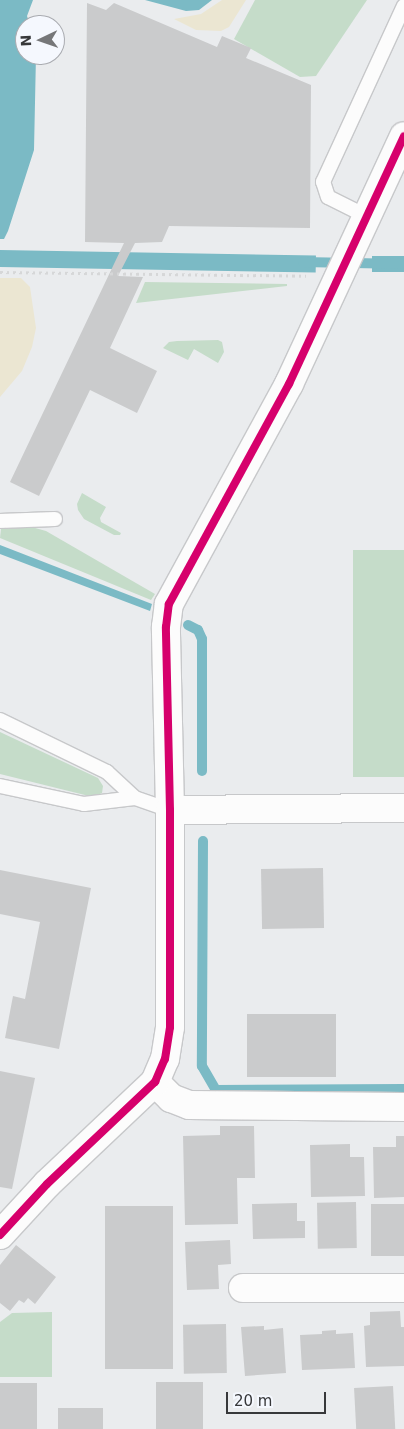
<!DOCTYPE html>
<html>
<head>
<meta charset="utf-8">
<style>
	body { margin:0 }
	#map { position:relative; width:404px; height:1429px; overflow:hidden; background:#eaecee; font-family:"DejaVu Sans",sans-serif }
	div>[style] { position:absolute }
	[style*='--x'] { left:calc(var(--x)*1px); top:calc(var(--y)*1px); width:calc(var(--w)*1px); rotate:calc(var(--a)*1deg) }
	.green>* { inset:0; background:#c5dcc9; transform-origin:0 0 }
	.sand>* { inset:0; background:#ebe6d2 }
	.water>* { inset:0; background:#7bbac5; transform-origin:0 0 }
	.stream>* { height:10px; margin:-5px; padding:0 5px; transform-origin:5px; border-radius:5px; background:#7bbac5 }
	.building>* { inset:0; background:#cacbcc; transform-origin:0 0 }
	.path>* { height:3px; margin-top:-1.5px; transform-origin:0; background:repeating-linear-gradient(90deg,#d6d7d8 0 2.5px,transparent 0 6.5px) }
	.roads { filter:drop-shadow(1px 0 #c7c8ca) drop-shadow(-1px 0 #c7c8ca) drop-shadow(0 1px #c7c8ca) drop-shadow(0 -1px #c7c8ca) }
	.service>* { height:14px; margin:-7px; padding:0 7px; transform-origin:7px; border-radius:7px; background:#fcfcfc }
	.minor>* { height:28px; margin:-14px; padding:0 14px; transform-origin:14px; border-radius:14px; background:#fcfcfc }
	.tertiary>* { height:28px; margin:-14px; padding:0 14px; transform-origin:14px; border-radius:14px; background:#fcfcfc }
	.cycleway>* { height:8px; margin:-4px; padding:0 4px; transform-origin:4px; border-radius:4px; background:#d6006c }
	span { translate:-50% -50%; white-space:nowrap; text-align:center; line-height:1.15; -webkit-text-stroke:5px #f5f8fe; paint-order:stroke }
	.north { position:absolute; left:15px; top:15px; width:50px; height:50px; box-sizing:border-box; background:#f5f8fe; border:1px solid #a9abb0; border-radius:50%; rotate:267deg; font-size:14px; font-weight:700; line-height:20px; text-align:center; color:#37383a }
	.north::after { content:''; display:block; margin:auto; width:18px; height:22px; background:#767779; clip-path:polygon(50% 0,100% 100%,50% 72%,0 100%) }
	.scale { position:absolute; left:226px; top:1392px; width:100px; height:22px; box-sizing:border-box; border:2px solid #37383a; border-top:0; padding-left:6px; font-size:15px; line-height:18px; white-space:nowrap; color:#37383a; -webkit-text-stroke:4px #f5f8fe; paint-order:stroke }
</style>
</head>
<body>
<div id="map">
	<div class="green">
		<div style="clip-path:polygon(255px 0,367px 0,316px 76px,300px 77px,234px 39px)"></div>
		<div style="clip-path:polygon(145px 282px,287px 284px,287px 286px,136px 303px)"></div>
		<div style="clip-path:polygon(218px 340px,222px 342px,224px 352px,218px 363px,194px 349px,188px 360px,163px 348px,169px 342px,177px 341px)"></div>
		<div style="clip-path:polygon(82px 493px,106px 507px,100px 518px,101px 522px,121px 533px,120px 535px,114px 535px,84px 519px,78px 510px,77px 504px)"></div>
		<div style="clip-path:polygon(28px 526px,46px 531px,155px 594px,151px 600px,0 538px,1px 529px)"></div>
		<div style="left:404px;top:550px;width:227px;height:51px;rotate:90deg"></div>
		<div style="clip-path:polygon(0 732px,98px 778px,103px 786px,102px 793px,93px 797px,0 774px)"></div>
		<div style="clip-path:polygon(52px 1312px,52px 1377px,0 1377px,0 1322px,12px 1313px)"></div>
	</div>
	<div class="sand">
		<div style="clip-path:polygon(222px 0,246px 0,229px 27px,221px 31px,196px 30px,174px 19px,201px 14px)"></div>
		<div style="clip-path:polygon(0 278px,21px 278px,30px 287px,36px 328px,32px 347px,22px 371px,0 397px)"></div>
	</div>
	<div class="water">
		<div style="clip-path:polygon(0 0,33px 0,27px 16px,30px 25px,25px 25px,25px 55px,36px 55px,34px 150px,8px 231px,4px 239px,0 239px)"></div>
		<div style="clip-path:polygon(145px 0,212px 0,199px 10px,186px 11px)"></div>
		<div style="left:0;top:250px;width:316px;height:17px;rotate:1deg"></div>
		<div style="left:372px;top:256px;width:32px;height:16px"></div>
		<div style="clip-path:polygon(0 545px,152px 604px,150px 611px,0 554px)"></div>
	</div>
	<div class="stream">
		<div style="--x:303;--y:262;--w:101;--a:1.1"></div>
		<div style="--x:188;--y:625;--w:11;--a:27"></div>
		<div style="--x:198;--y:630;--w:10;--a:66"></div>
		<div style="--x:202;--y:639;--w:132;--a:90"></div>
		<div style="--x:203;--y:841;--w:225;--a:90.3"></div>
		<div style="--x:202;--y:1066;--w:28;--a:60"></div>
		<div style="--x:216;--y:1090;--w:188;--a:-0.3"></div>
	</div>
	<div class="building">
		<div style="clip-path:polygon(87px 3px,106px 10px,114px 3px,217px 47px,222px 36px,251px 48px,246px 58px,311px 85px,310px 228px,169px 226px,162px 242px,135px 243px,118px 276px,143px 277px,110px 348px,157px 371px,137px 413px,90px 390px,39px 496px,10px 482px,124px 243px,85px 242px)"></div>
		<div style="left:323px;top:868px;width:60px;height:62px;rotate:89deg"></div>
		<div style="clip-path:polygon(0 870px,91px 888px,59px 1049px,5px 1038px,13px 996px,25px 999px,40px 922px,0 914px)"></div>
		<div style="left:247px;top:1014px;width:89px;height:63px"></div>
		<div style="clip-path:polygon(0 1071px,35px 1078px,12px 1189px,0 1187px)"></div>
		<div style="clip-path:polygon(220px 1126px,254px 1126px,255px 1178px,237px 1178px,238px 1224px,185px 1225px,183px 1136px,220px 1135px)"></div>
		<div style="clip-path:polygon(396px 1136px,404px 1136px,404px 1197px,374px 1198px,373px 1147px,396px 1147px)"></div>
		<div style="clip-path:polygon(350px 1144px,350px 1157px,364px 1157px,365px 1196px,311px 1197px,310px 1145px)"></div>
		<div style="left:356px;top:1202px;width:46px;height:39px;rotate:89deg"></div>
		<div style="clip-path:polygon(297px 1203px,297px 1221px,305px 1221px,305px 1238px,253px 1239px,252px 1204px)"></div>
		<div style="left:404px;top:1204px;width:52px;height:33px;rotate:90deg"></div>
		<div style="left:105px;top:1206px;width:68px;height:163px"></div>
		<div style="clip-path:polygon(230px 1240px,231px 1264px,218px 1265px,219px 1289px,187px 1290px,185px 1242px)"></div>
		<div style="clip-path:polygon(16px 1245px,56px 1277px,35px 1304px,28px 1298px,24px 1303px,19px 1300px,10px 1311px,0 1303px,0 1265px)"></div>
		<div style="clip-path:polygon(400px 1311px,401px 1327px,404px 1327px,404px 1366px,366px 1367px,364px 1326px,370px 1325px,370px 1312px)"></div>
		<div style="left:226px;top:1324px;width:49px;height:43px;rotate:89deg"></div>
		<div style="clip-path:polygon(264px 1326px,264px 1330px,283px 1328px,286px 1373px,245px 1376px,241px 1327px)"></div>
		<div style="clip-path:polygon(336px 1330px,336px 1334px,353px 1333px,355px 1368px,302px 1370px,300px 1335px,322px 1334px,322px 1331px)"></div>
		<div style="left:156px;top:1382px;width:47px;height:47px"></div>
		<div style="left:0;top:1383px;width:37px;height:46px"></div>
		<div style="left:393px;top:1386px;width:43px;height:39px;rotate:87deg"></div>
		<div style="left:58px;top:1408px;width:45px;height:21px"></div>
	</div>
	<div class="path">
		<div style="--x:0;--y:272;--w:306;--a:0.7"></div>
	</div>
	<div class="roads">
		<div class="service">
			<div style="--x:366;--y:216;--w:42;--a:-153.4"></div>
			<div style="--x:328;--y:197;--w:16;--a:-108"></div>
			<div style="--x:323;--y:182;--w:194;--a:-65.3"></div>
			<div style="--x:0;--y:521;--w:55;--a:-2.1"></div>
			<div style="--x:0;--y:720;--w:119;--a:25.9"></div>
			<div style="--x:107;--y:772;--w:38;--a:43"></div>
			<div style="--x:0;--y:786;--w:86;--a:12.1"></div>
			<div style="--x:84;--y:804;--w:51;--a:-6.7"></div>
			<div style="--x:135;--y:798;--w:37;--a:19"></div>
		</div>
		<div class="minor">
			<div style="--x:155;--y:1082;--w:23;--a:45"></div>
			<div style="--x:171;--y:1098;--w:19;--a:21"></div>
			<div style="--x:189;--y:1105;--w:215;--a:0.5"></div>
			<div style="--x:0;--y:1235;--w:69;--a:-47.3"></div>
			<div style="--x:47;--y:1184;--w:149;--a:-43.4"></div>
			<div style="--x:155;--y:1082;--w:25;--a:-67"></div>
			<div style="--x:165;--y:1059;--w:32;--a:-81"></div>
			<div style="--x:170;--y:1027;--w:217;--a:-90"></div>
			<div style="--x:170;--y:810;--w:183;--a:-91.3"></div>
			<div style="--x:166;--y:627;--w:23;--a:-83"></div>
			<div style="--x:169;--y:604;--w:251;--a:-61.4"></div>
			<div style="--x:289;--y:384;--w:273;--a:-65.1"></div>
			<div style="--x:243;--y:1288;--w:161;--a:0"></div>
		</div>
		<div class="tertiary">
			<div style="--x:170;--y:810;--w:234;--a:-0.5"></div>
		</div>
	</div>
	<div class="cycleway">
		<div style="--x:0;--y:1235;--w:69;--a:-47.3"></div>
		<div style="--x:47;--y:1184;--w:149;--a:-43.4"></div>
		<div style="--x:155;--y:1082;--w:25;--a:-67"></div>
		<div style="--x:165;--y:1059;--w:32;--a:-81"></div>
		<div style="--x:170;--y:1027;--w:217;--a:-90"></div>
		<div style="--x:170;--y:810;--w:183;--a:-91.3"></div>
		<div style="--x:166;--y:627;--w:23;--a:-83"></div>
		<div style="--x:169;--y:604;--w:251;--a:-61.4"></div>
		<div style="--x:289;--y:384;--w:273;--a:-65.1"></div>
	</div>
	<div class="north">N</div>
	<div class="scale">20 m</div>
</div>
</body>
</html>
